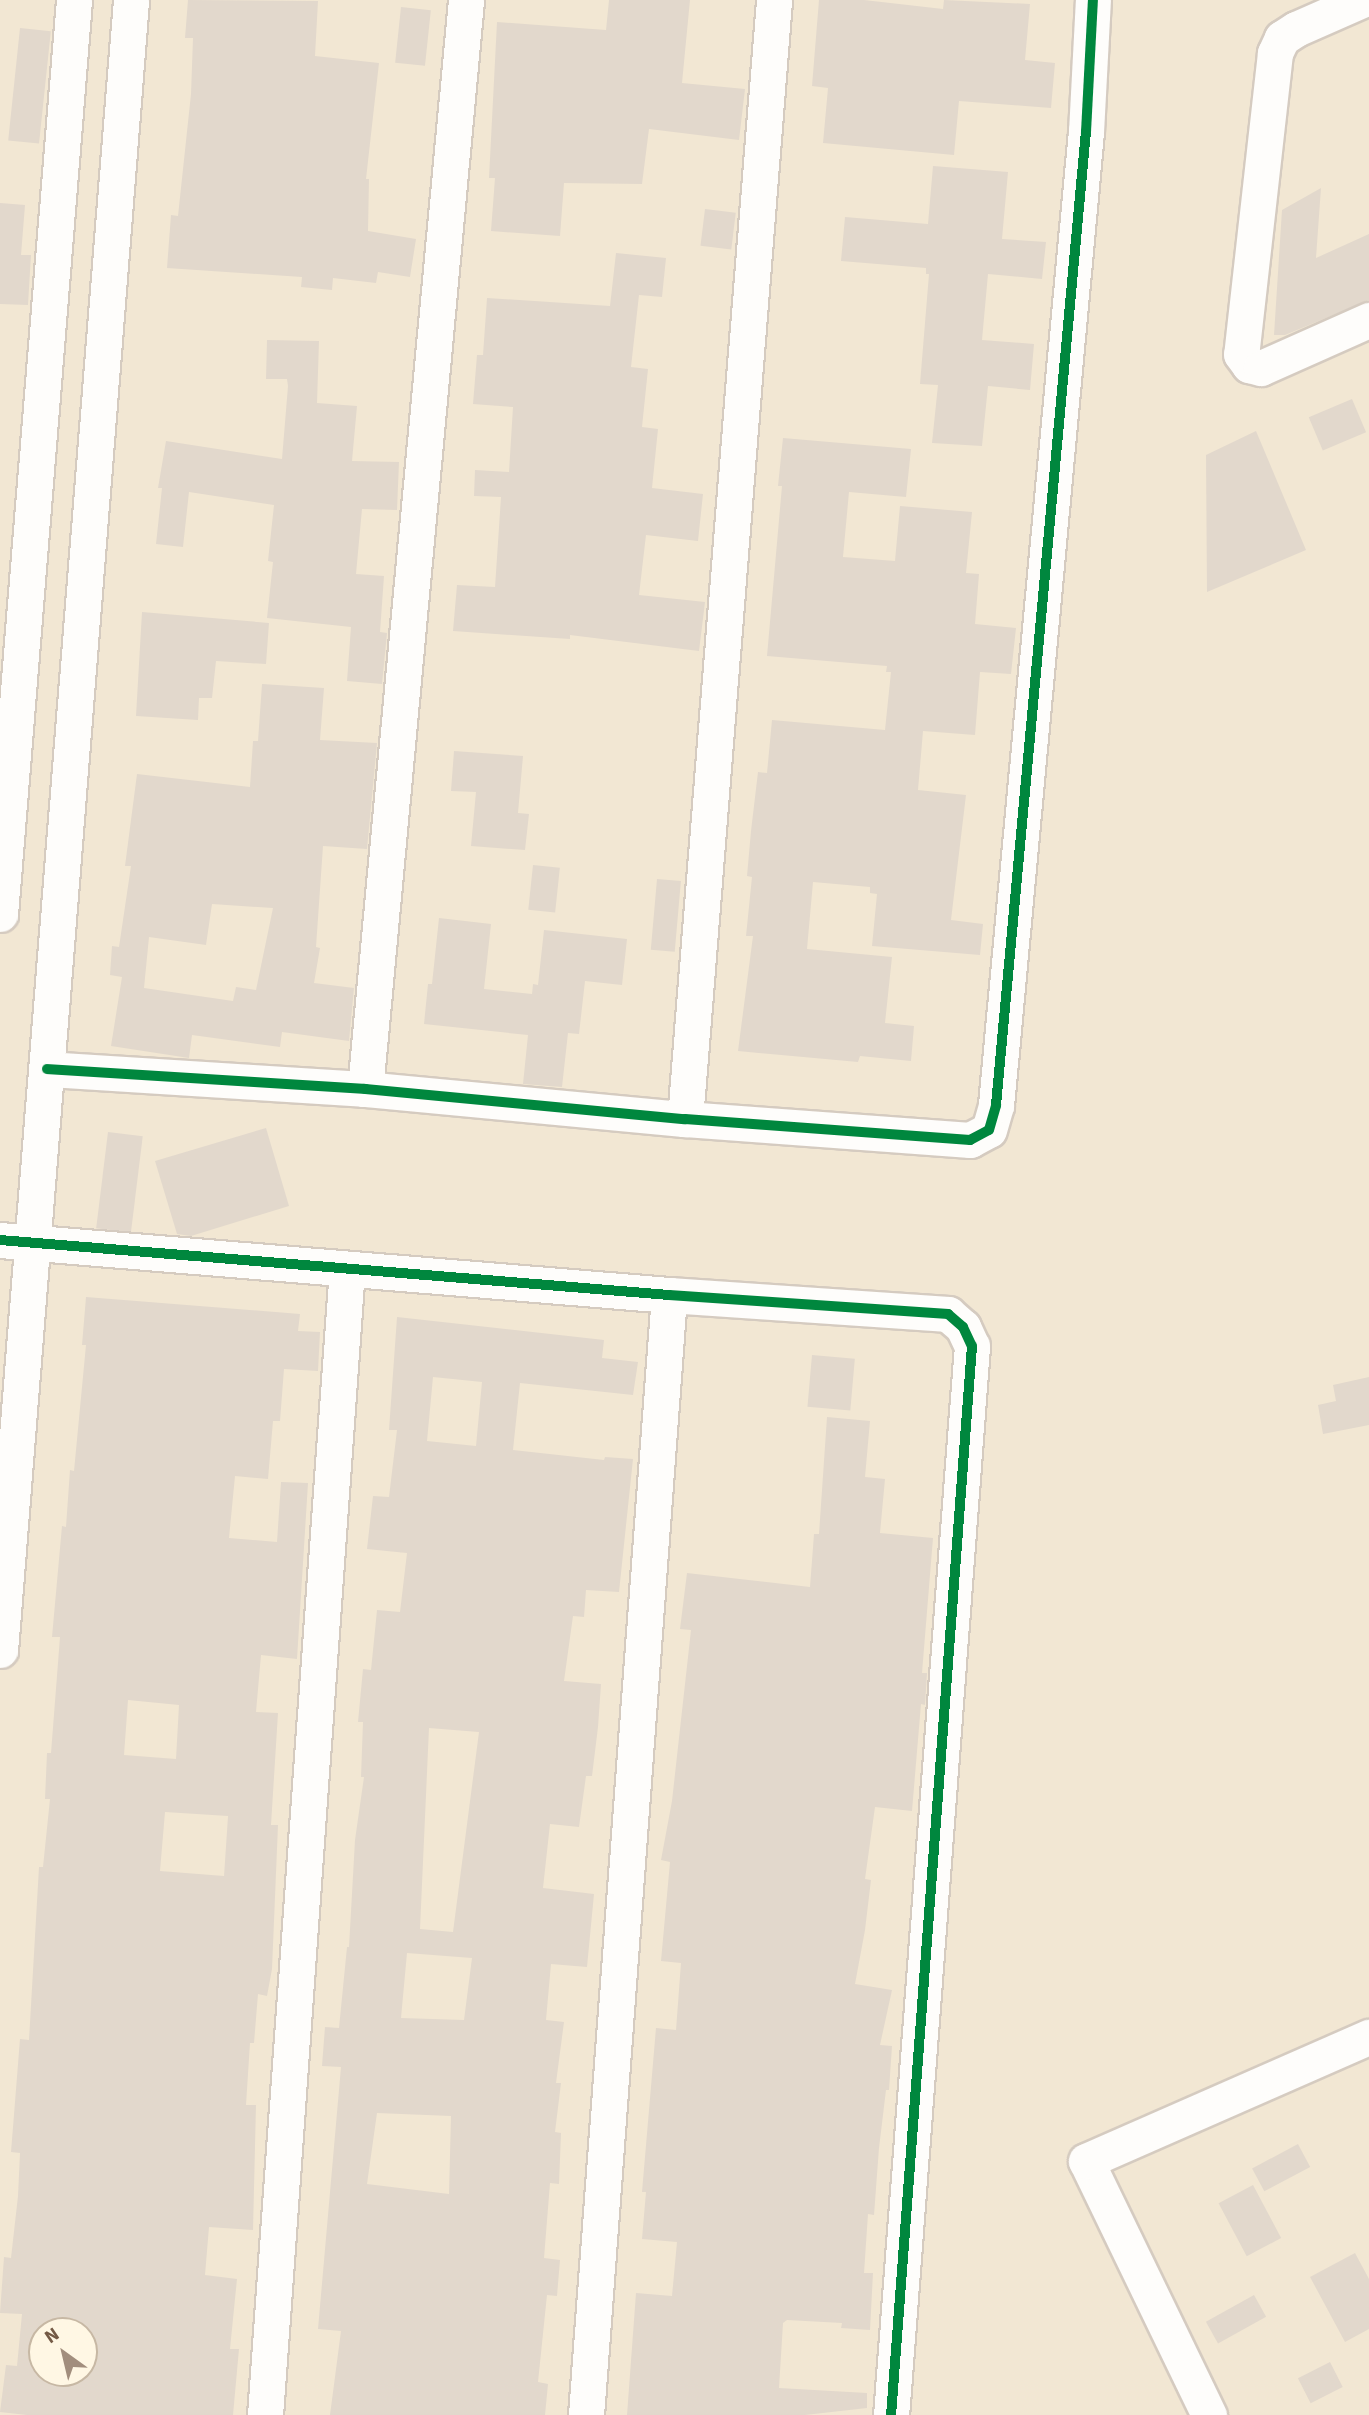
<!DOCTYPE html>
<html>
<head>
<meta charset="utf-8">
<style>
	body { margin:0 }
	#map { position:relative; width:1369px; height:2415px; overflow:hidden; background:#f6f0e4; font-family:"Source Sans 3",sans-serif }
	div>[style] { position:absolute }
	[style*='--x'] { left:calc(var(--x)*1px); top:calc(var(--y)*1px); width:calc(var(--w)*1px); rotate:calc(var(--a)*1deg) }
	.residential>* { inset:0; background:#f2e7d3 }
	.building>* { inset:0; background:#e2d8cc; transform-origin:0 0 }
	.roads { filter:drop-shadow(2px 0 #d5cbc0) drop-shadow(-2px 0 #d5cbc0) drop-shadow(0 2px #d5cbc0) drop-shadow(0 -2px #d5cbc0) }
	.minor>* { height:35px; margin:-17.5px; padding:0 17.5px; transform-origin:17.5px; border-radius:17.5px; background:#fefdfb }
	.cycleway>* { height:10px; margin:-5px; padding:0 5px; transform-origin:5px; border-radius:5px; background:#00873e }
	span { translate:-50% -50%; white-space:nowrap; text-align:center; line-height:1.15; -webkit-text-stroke:6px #fff7e4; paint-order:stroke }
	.north { position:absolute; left:28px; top:2317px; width:70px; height:70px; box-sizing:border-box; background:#fff7e4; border:2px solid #c7b8a4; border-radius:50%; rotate:326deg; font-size:19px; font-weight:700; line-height:28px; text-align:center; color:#745a45 }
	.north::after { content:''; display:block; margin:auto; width:24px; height:32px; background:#a28e7d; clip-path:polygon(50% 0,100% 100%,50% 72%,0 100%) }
</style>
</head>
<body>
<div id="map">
	<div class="residential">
		<div style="clip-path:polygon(evenodd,0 0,1369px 0,1369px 2415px,0 2415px,0 0,42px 2331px,84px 2331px,84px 2373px,42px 2373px,42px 2331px)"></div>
	</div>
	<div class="building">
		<div style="clip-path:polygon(188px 0,318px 1px,315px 56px,379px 63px,366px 179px,369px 179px,368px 231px,416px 239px,410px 277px,378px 272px,376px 283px,333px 278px,332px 290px,301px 287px,302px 277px,167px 268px,171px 215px,178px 216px,191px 94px,193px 38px,185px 38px)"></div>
		<div style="clip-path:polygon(609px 0,690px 0,682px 83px,745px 89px,739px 140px,649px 129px,642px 184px,564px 183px,560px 236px,491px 231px,495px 178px,489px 178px,497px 22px,606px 30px)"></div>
		<div style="clip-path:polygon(819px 0,864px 0,943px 9px,944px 0,1030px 4px,1025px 60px,1055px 63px,1051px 108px,959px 101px,954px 155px,823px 143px,828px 88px,812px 86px)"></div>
		<div style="left:401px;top:7px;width:30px;height:56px;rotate:6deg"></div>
		<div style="left:20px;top:28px;width:31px;height:113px;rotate:6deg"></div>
		<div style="clip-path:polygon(933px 166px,1008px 172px,1002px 239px,1046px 242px,1042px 279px,988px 274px,982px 340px,1034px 344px,1030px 390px,988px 386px,982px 446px,932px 443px,938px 385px,920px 384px,929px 274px,926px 274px,926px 268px,841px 261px,845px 217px,928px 224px)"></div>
		<div style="clip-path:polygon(1321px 188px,1316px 258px,1369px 234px,1369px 300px,1285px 335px,1274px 335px,1282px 210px)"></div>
		<div style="clip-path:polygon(0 203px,25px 205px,21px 255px,31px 255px,28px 305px,0 304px)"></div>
		<div style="left:705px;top:209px;width:31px;height:37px;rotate:7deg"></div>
		<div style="clip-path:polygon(616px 253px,666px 258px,662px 297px,639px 295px,631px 367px,648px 369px,642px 427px,658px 429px,652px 488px,703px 494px,698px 541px,646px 535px,639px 595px,705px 602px,699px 651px,570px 635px,570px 639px,453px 631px,457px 585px,495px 587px,501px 497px,474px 496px,475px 470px,509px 472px,513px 407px,473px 404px,477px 355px,483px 355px,487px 298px,610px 306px)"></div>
		<div style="clip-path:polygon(267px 340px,319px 341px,317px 403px,357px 406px,352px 461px,399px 462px,397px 510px,362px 509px,356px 574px,384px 576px,380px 632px,387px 633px,382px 684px,347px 681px,351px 627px,267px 618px,273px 562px,268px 561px,274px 505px,189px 492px,183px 547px,156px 544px,162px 488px,158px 488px,166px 441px,282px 459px,288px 386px,287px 379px,266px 379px)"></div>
		<div style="left:1352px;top:399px;width:36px;height:47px;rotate:67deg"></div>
		<div style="clip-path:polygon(1256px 431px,1306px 550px,1207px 592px,1206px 455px)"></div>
		<div style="clip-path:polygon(783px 438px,911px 449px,906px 497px,849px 492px,843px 557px,895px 561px,900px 506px,972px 512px,966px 573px,979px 574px,975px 624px,1016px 628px,1011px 674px,980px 672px,975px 735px,923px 731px,918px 790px,966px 795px,951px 920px,983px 924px,980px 955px,872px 946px,877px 894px,870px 893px,870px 887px,813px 882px,807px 949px,892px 957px,885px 1023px,914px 1026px,911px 1061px,860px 1056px,858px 1062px,738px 1051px,753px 936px,746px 936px,752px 877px,747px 876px,751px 831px,758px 772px,767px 773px,772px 720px,885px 730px,891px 672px,886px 672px,887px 666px,767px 656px,782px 486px,778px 486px)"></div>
		<div style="clip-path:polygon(142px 612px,269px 623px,266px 664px,216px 661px,212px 698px,199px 698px,198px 720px,136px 716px)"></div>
		<div style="clip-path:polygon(evenodd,262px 684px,324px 688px,320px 740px,377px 743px,367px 849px,323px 846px,316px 947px,320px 948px,314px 983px,354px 988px,349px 1041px,282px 1032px,280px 1047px,192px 1035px,189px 1058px,111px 1046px,122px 977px,110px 975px,112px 946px,119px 947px,131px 866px,125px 866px,137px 774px,250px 787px,253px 741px,258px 741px,262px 684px,212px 904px,273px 908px,256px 990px,236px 987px,233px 1001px,144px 988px,149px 937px,206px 945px,212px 904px)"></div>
		<div style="clip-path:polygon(454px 751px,523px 756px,518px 813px,529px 814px,525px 850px,471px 846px,476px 792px,451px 791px)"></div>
		<div style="left:533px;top:865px;width:27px;height:45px;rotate:6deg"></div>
		<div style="left:657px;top:879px;width:24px;height:71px;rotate:5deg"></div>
		<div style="clip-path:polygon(439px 918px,491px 924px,484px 989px,532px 994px,533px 984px,538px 985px,544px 930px,627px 939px,622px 985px,585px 981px,579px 1034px,568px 1033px,562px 1087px,523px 1084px,528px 1035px,424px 1024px,428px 984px,432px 984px)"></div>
		<div style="clip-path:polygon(266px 1128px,289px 1206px,191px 1236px,177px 1234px,155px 1161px)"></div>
		<div style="left:108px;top:1132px;width:35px;height:97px;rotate:7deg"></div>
		<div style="clip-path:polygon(evenodd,86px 1297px,300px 1314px,298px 1331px,320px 1332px,318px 1371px,284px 1369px,280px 1421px,273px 1421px,268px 1479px,235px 1476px,229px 1538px,277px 1542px,281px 1482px,308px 1483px,297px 1659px,261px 1655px,256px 1712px,278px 1713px,271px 1825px,278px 1825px,272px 1969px,267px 1996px,258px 1994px,254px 2043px,250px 2043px,246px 2105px,256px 2105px,253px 2230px,209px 2227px,205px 2275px,237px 2279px,230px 2349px,239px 2349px,233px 2415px,27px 2415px,0 2412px,6px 2365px,17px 2366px,22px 2314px,0 2313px,4px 2257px,11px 2258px,18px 2196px,20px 2153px,11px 2152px,20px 2039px,29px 2040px,39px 1867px,43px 1867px,50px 1799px,45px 1799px,47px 1753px,51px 1753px,60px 1637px,52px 1637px,62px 1526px,66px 1527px,70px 1470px,74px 1471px,86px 1345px,82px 1345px,86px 1297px,128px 1700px,179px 1705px,176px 1759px,124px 1755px,128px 1700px,86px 1297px,165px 1812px,228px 1816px,224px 1876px,160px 1871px,165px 1812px,86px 1297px,42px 2331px,84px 2331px,84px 2373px,42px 2373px,42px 2331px)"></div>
		<div style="clip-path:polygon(evenodd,397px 1317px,604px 1340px,602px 1358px,638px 1362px,633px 1395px,520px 1383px,513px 1450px,604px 1460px,605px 1457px,633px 1459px,619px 1592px,586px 1590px,584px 1617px,573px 1616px,564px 1681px,601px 1684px,598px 1727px,592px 1776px,586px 1776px,579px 1827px,550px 1824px,543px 1888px,594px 1894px,587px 1967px,551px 1964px,546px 2020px,564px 2022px,556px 2083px,561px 2083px,555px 2132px,561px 2133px,559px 2184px,550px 2183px,544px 2258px,560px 2260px,557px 2296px,547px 2295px,538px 2382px,548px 2384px,545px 2415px,330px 2415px,341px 2331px,318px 2329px,341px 2067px,322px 2066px,325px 2027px,339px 2028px,347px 1947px,349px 1947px,355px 1840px,364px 1777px,361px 1777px,363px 1722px,358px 1722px,363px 1669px,371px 1670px,377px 1610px,400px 1612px,407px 1553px,367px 1549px,373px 1496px,389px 1497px,397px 1430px,389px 1430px,397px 1317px,433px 1377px,482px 1382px,476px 1446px,427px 1441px,433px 1377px,397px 1317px,429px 1728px,479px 1732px,453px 1932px,420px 1929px,429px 1728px,397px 1317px,407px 1953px,472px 1958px,464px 2020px,401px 2018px,407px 1953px,397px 1317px,377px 2113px,451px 2116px,449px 2194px,367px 2184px,377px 2113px)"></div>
		<div style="left:812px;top:1355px;width:43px;height:52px;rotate:5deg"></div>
		<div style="clip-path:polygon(1369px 1377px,1369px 1425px,1323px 1434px,1318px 1405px,1336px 1401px,1333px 1385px)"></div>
		<div style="clip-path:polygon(827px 1417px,870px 1421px,865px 1477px,885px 1479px,880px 1533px,933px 1538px,922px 1673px,927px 1673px,925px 1705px,921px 1704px,912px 1811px,875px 1807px,865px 1879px,871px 1880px,865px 1930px,855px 1984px,892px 1990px,880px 2045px,892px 2046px,889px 2090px,886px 2090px,879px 2148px,874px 2215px,868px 2214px,864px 2273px,873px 2273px,870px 2330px,841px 2328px,842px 2323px,787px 2320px,783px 2323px,779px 2388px,867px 2393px,867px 2408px,805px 2415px,627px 2415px,636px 2293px,672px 2296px,677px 2242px,642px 2239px,646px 2192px,642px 2192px,656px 2028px,676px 2030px,681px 1963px,661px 1961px,670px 1862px,661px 1860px,672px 1801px,691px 1630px,680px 1629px,687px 1573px,810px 1587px,814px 1534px,819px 1534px)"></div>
		<div style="left:1298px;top:2144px;width:26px;height:52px;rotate:62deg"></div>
		<div style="left:1253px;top:2185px;width:60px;height:39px;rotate:62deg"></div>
		<div style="clip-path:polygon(1355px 2253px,1369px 2279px,1369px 2329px,1345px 2342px,1310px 2277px)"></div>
		<div style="left:1254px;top:2295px;width:25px;height:55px;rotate:61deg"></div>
		<div style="left:1330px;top:2362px;width:28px;height:36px;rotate:63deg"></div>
	</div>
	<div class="roads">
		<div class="minor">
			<div style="--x:1362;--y:0;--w:72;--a:156.3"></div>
			<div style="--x:1296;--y:29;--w:17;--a:147"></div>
			<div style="--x:1282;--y:38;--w:17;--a:115"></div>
			<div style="--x:1275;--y:53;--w:303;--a:96.4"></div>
			<div style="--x:1241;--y:354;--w:14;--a:54"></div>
			<div style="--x:1249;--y:365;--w:12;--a:14"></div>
			<div style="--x:1261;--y:368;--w:118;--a:-24"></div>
			<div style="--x:0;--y:914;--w:917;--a:-85.37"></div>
			<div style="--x:47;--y:1069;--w:319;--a:3.6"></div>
			<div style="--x:365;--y:1089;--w:321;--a:5.4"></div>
			<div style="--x:685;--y:1119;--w:286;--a:4.2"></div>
			<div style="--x:970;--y:1140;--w:21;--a:-28"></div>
			<div style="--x:989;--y:1130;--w:26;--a:-74"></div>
			<div style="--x:996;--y:1105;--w:977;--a:-84.72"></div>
			<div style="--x:1086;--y:132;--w:132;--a:-87"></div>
			<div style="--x:365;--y:1089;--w:1094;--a:-84.7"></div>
			<div style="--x:685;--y:1119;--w:1123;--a:-85.45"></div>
			<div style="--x:0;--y:1240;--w:671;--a:4.7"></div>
			<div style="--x:669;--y:1295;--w:280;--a:3.9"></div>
			<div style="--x:948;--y:1314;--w:20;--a:41"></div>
			<div style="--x:963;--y:1327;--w:21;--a:65"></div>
			<div style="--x:972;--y:1346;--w:1072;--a:94.33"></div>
			<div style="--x:0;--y:1650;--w:1655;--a:-85.46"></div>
			<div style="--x:265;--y:2415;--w:1149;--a:-85.91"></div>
			<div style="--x:586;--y:2415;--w:1123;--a:-85.76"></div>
			<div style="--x:1209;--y:2415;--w:282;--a:-115.8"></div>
			<div style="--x:1086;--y:2161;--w:309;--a:-23.7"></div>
		</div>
	</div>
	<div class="cycleway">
		<div style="--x:47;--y:1069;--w:319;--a:3.6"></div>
		<div style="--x:365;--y:1089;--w:321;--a:5.4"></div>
		<div style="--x:685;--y:1119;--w:286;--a:4.2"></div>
		<div style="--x:970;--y:1140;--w:21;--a:-28"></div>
		<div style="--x:989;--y:1130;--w:26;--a:-74"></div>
		<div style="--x:996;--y:1105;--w:977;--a:-84.72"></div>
		<div style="--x:1086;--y:132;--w:132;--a:-87"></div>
		<div style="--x:0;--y:1240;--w:671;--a:4.7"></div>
		<div style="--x:669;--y:1295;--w:280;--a:3.9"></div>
		<div style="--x:948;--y:1314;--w:20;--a:41"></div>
		<div style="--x:963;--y:1327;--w:21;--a:65"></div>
		<div style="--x:972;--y:1346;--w:1072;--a:94.33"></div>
	</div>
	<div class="north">N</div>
</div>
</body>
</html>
